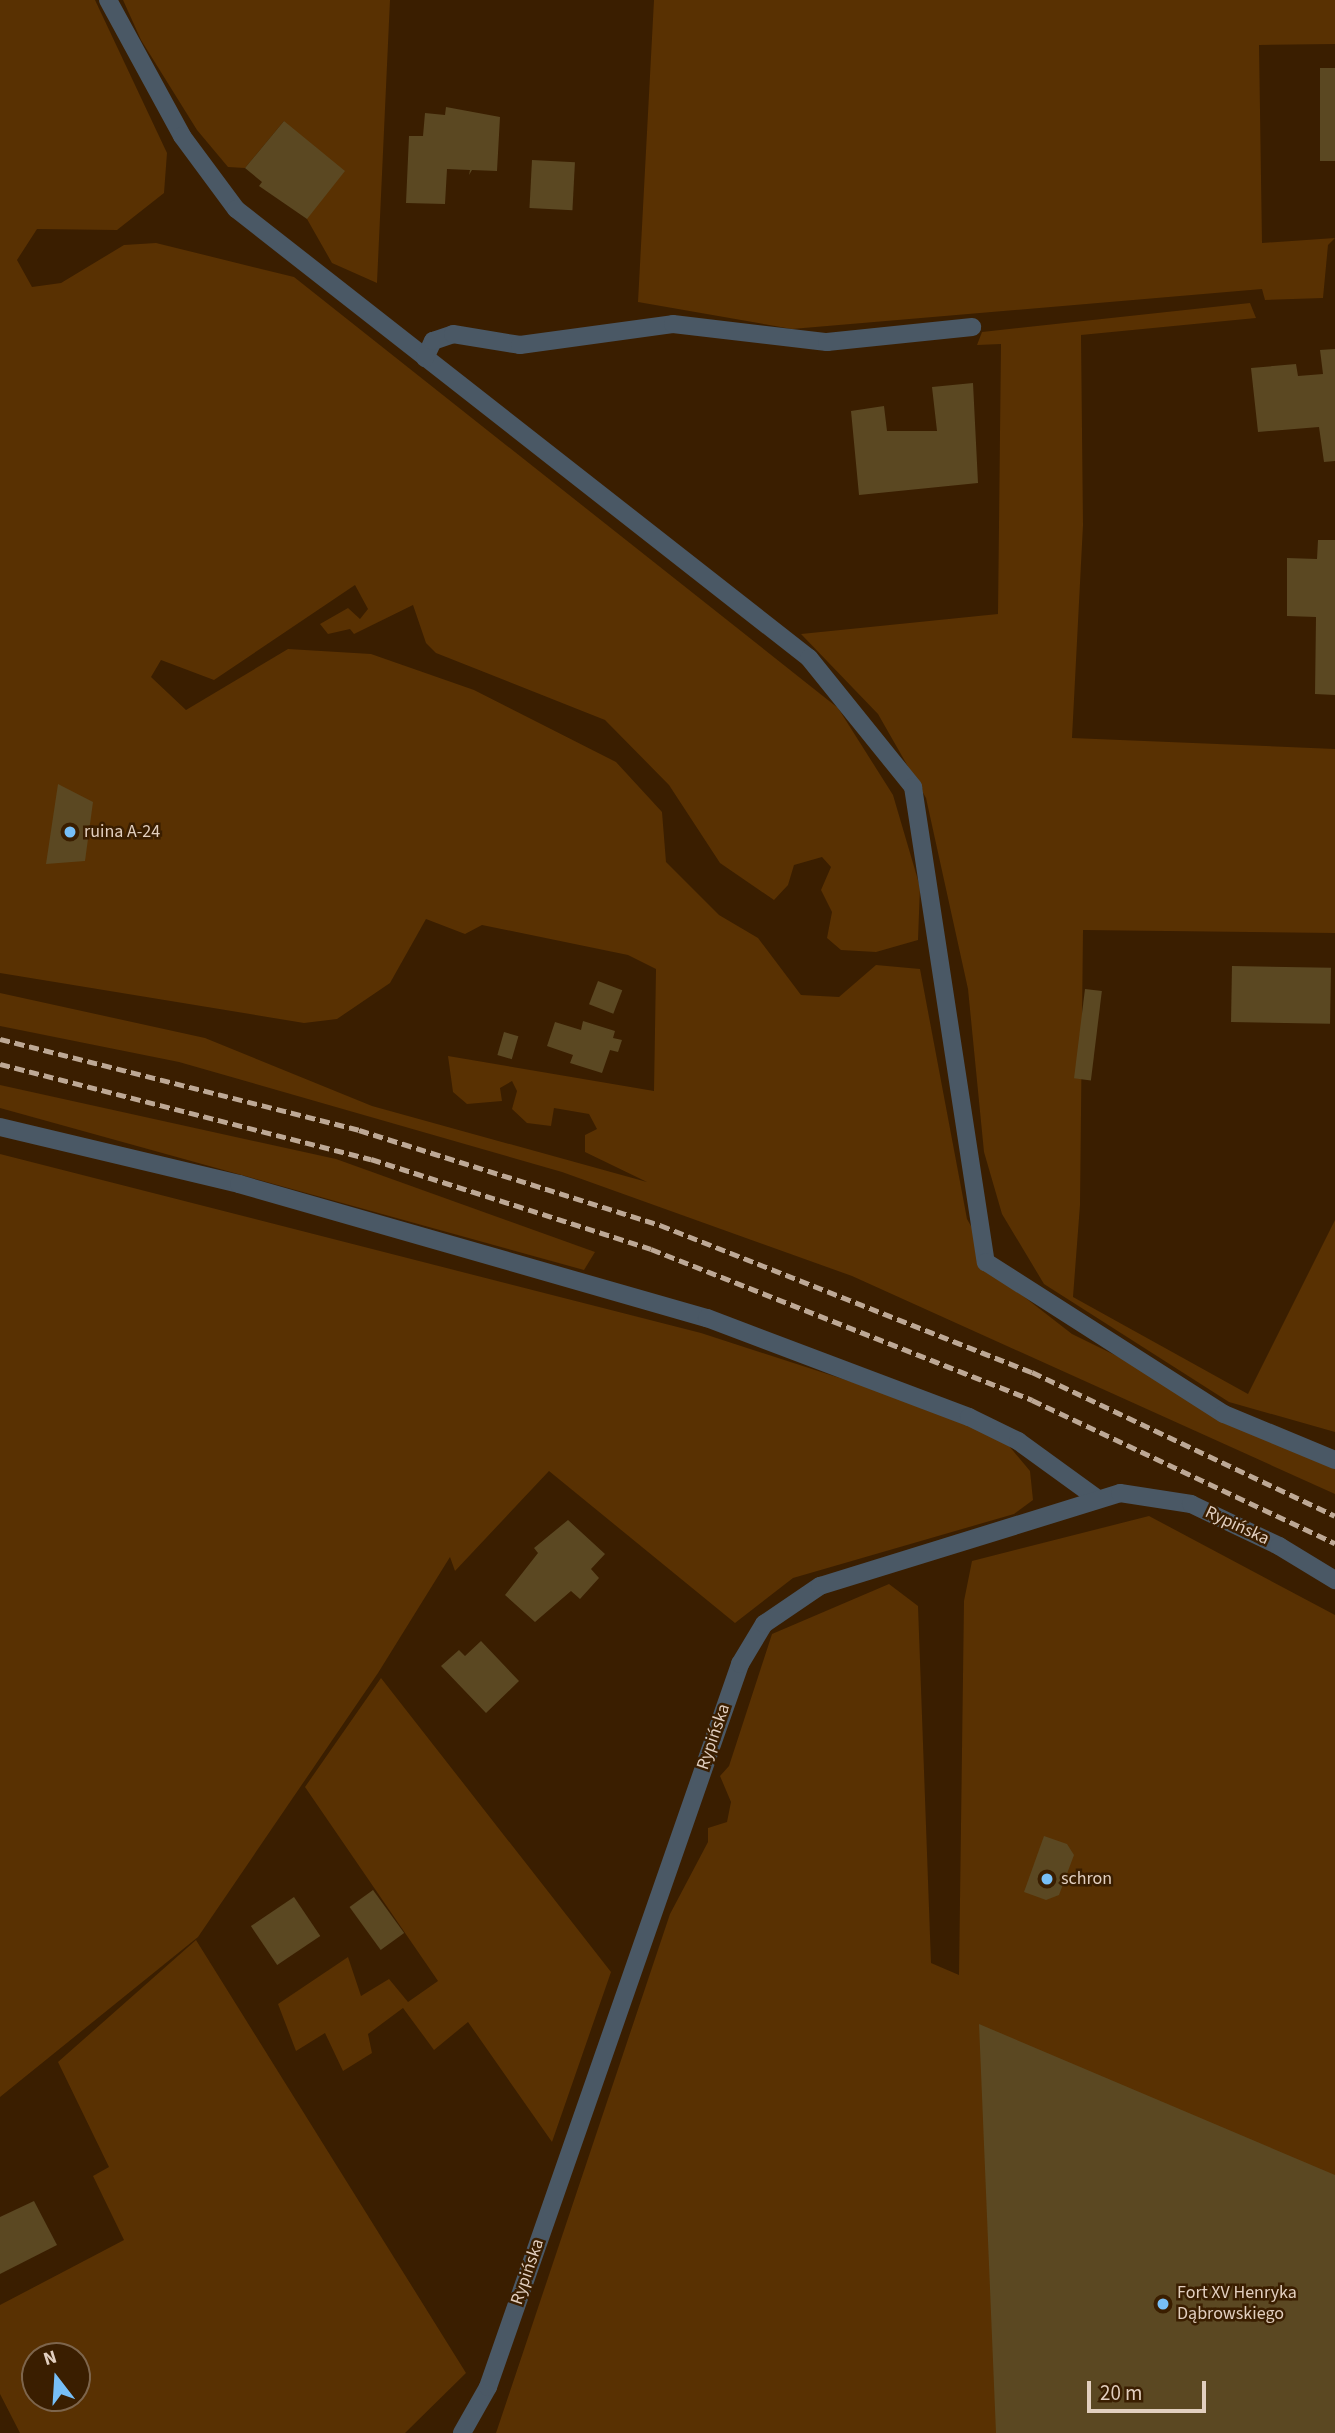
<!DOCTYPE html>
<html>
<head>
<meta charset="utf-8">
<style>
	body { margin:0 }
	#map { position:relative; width:1335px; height:2433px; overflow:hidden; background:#3a1e00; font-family:"Source Sans 3",sans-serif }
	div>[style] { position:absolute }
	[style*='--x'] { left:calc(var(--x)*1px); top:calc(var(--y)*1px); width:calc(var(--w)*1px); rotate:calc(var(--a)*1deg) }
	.green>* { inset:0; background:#593102 }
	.building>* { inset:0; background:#5b4822; transform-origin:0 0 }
	.street>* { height:18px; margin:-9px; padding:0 9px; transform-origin:9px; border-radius:9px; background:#4a5865 }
	.rail>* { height:5px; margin-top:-2.5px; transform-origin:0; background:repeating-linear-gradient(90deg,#bda895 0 10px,transparent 0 15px) }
	.dots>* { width:19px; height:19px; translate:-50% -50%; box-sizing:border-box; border:4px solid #3a1e00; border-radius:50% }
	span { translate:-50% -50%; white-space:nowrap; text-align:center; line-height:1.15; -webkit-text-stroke:5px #3a1e00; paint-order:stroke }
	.poi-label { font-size:18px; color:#e2cfbf }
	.left { translate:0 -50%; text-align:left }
	.street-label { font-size:18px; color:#e2cfbf }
	.north { position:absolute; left:21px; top:2342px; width:70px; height:70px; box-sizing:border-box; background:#3a1e00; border:2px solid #7d654c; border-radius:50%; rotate:343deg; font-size:19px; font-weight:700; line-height:28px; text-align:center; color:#e2cfbf }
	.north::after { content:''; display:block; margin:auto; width:24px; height:32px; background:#77bff7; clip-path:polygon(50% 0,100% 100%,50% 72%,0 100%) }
	.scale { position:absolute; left:1087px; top:2381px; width:119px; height:32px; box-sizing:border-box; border:4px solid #e2cfbf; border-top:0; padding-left:9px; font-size:21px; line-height:24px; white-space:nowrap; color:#e2cfbf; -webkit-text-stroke:5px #3a1e00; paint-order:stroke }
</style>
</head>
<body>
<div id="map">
	<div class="green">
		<div style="clip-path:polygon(0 0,95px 0,167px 153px,164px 193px,117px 230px,37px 229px,17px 260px,32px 287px,61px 283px,124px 245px,156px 243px,294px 277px,838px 708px,893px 795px,920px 887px,918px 940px,876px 952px,841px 950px,827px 938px,832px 912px,821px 890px,831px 867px,822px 857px,794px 865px,788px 885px,774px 900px,720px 863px,669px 785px,605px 720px,436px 653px,426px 643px,413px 605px,354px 634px,350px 629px,328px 634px,320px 624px,348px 608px,360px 619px,368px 609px,355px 585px,214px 680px,161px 660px,151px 677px,186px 710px,288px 649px,371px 654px,474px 690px,616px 762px,662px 812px,666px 862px,719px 915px,758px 938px,801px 995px,839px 997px,876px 965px,920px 969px,967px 1219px,1001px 1279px,1072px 1334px,1335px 1463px,1335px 1494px,852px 1276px,562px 1172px,179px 1062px,0 1026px,0 993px,205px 1038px,372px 1106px,647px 1182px,585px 1152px,585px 1135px,597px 1129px,589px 1114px,554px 1108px,551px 1126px,527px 1123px,512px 1109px,517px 1091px,512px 1081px,500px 1088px,502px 1101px,467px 1104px,453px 1092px,448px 1056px,654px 1091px,656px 969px,628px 955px,482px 925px,465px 934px,426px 919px,390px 983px,337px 1019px,304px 1023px,0 973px)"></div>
		<div style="clip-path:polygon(123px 0,390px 0,377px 283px,332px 263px,307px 219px,284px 121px,245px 168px,228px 167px,197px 130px,141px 40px)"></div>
		<div style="clip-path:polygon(654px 0,1335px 0,1335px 44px,1259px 45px,1262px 243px,1335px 238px,1328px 245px,1323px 298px,1265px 300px,1262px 289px,792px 329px,638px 302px)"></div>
		<div style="clip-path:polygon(1250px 303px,1256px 318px,1081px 335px,1083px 525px,1072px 738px,1335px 749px,1335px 933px,1083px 930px,1080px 1205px,1073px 1297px,1248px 1394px,1335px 1220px,1335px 1432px,1229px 1402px,1044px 1284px,1002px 1214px,984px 1152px,968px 989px,926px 798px,878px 714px,801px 634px,998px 614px,1001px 344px,977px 345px,982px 332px)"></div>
		<div style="clip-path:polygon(0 1085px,336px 1159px,595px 1252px,584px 1270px,0 1108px)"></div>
		<div style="clip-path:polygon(0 1154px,701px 1333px,889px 1394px,1004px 1440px,1030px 1471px,1033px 1500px,1014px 1514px,793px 1578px,735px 1623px,549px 1471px,455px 1571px,450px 1557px,378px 1673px,198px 1937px,0 2097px)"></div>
		<div style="clip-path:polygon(1149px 1516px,1335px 1615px,1335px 2175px,996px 2433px,496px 2433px,670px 1914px,708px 1842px,708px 1828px,727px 1822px,731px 1802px,720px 1776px,729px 1766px,772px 1634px,889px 1584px,918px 1606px,931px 1963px,959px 1975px,964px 1601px,972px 1561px)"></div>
		<div style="clip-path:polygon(381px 1678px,611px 1972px,552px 2142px,468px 2022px,434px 2050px,403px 2008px,368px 2034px,372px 2053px,343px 2071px,325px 2033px,296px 2051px,278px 2004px,348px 1957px,361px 1996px,389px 1979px,408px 2002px,438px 1981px,305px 1787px)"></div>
		<div style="clip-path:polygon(evenodd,196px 1940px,466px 2373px,405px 2433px,20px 2433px,0 2394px,0 2305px,124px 2240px,93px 2176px,109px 2167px,58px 2062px,196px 1940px,35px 2356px,77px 2356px,77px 2398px,35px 2398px,35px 2356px)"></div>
	</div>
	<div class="building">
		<div style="left:1320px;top:68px;width:15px;height:93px"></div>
		<div style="clip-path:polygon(446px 107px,500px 117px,497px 171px,472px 170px,469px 175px,470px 170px,447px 169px,445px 204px,406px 203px,409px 136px,423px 136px,425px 113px,445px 115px)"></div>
		<div style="clip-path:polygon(284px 121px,345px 171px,307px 219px,259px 186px,262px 182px,245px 168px)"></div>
		<div style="left:532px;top:160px;width:43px;height:48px;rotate:3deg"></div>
		<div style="clip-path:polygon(1335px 349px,1335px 461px,1324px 462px,1319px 427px,1258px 432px,1251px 368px,1296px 364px,1298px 376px,1323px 374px,1320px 350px)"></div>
		<div style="clip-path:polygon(973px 383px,978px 483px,859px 495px,851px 411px,884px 406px,887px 431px,937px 431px,932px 387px)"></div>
		<div style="clip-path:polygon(1318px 540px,1335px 540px,1335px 695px,1315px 694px,1316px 617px,1287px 616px,1287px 558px,1317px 559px)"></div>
		<div style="clip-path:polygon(58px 784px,93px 802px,85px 861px,46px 864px)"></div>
		<div style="left:1232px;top:966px;width:99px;height:56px;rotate:1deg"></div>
		<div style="left:598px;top:981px;width:26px;height:25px;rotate:21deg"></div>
		<div style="left:1085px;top:989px;width:17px;height:90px;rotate:7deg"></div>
		<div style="clip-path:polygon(583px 1021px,615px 1031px,613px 1038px,622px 1040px,618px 1052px,610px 1050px,602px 1073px,570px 1063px,573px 1055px,547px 1046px,555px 1022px,581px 1030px)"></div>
		<div style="left:504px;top:1032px;width:15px;height:24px;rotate:16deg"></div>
		<div style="clip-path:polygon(568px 1520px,605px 1554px,591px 1569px,599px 1578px,580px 1599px,571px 1591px,535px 1622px,505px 1595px,538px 1553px,534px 1548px)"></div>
		<div style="clip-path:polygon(481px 1641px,519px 1681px,486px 1713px,441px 1666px,459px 1650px,465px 1656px)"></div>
		<div style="clip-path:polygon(1044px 1836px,1067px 1844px,1074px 1855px,1059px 1895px,1046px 1900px,1024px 1892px)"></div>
		<div style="left:373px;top:1890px;width:53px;height:29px;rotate:54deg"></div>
		<div style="left:294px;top:1897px;width:47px;height:52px;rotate:56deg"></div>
		<div style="clip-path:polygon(979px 2024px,1335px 2175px,1335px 2433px,996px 2433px)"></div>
		<div style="clip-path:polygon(34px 2201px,57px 2245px,0 2274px,0 2217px)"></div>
	</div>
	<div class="street">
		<div style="--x:108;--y:0;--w:155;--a:61.4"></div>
		<div style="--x:182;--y:136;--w:91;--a:53.5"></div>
		<div style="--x:236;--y:209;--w:728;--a:38.08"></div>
		<div style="--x:809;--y:658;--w:166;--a:51.1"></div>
		<div style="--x:913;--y:787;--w:481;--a:81.3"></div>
		<div style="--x:986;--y:1262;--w:282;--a:32.6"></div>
		<div style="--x:1224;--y:1414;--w:120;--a:22.5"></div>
		<div style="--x:425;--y:358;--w:19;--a:-65"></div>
		<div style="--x:433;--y:341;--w:21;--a:-19"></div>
		<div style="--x:453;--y:334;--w:68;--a:9.3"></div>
		<div style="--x:520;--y:345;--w:154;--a:-7.8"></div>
		<div style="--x:673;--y:324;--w:155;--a:6.7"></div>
		<div style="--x:827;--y:342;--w:146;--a:-5.9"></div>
		<div style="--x:0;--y:1127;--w:246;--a:13.4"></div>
		<div style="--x:239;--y:1184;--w:487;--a:16"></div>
		<div style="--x:707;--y:1318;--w:280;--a:20.7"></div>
		<div style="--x:969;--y:1417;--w:55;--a:26.1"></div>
		<div style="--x:1018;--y:1441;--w:95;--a:36"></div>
		<div style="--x:462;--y:2433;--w:53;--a:-60.5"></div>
		<div style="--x:488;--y:2387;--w:766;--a:-70.78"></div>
		<div style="--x:740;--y:1664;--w:47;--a:-59"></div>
		<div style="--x:764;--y:1624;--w:68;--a:-34.2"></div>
		<div style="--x:820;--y:1586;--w:314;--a:-17.2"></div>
		<div style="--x:1120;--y:1493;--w:72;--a:8.8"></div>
		<div style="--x:1191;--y:1504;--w:98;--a:25.5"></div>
		<div style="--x:1279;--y:1546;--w:66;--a:31.3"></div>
	</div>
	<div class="rail">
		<div style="--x:0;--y:1039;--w:370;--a:14.2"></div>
		<div style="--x:359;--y:1130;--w:316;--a:17.5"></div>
		<div style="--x:660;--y:1225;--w:400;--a:21.6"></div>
		<div style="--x:1032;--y:1372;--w:335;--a:25.4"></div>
		<div style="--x:0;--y:1064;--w:383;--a:14.4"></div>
		<div style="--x:371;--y:1159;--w:294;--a:17.8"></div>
		<div style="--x:651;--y:1249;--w:410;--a:21.6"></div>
		<div style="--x:1032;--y:1400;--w:335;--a:25.3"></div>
	</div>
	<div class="dots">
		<div style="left:70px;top:832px;background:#77bff7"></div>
		<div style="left:1047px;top:1879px;background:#77bff7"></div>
		<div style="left:1163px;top:2304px;background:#77bff7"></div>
	</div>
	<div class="poi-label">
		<span class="left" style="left:84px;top:832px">ruina A-24</span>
		<span class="left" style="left:1061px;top:1879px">schron</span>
		<span class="left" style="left:1177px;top:2304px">Fort XV Henryka<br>Dąbrowskiego</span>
	</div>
	<div class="street-label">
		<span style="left:1237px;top:1526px;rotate:25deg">Rypińska</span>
		<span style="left:714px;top:1737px;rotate:-71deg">Rypińska</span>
		<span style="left:528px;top:2272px;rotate:-71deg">Rypińska</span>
	</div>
	<div class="north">N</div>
	<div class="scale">20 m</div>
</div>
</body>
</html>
